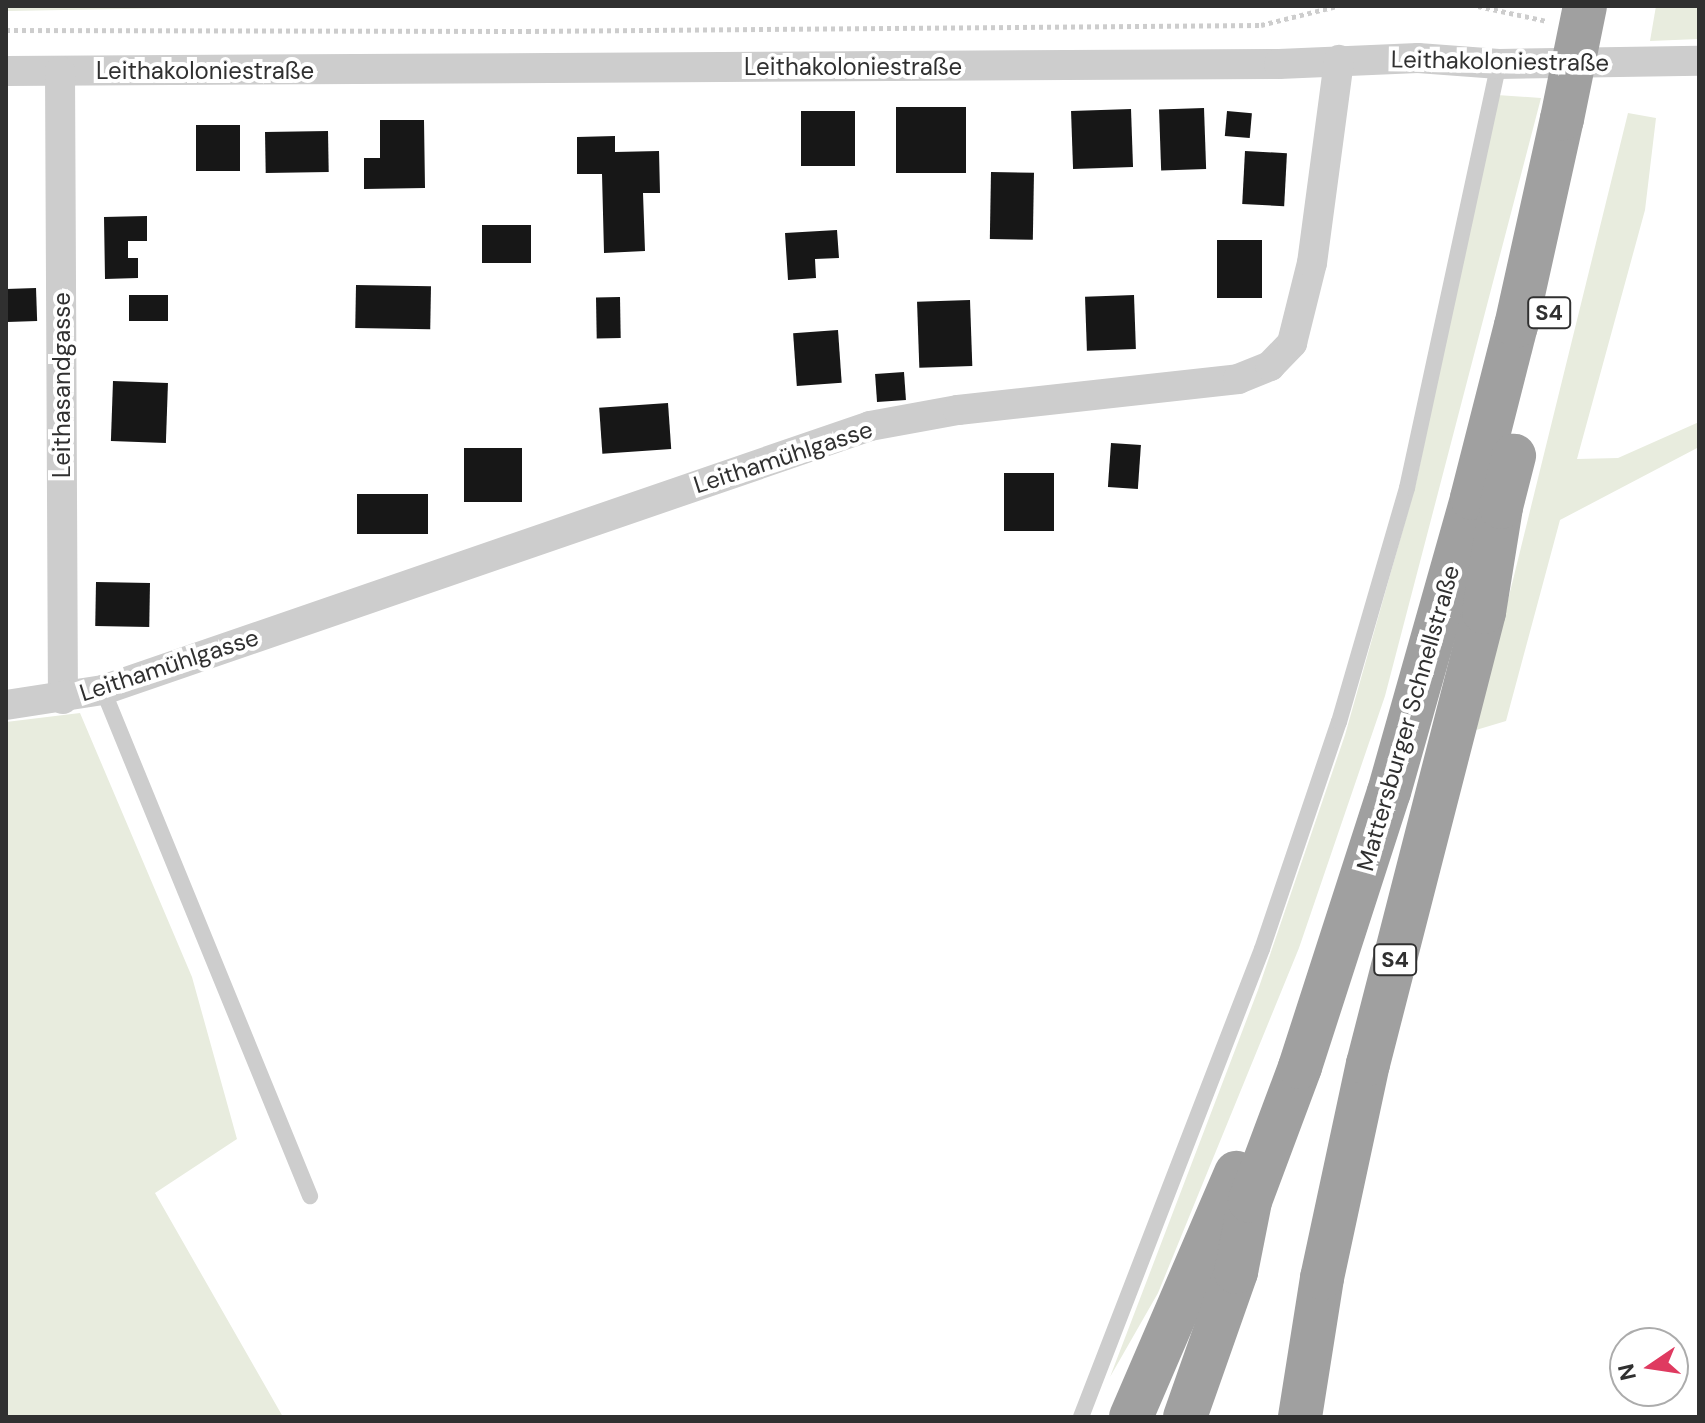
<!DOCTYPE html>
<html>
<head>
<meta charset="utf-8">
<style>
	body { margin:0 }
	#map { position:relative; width:1705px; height:1423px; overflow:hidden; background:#fff; font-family:"DM Sans",sans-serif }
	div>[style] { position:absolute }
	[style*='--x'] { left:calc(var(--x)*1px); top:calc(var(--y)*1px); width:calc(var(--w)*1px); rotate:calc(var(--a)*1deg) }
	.green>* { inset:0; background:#e8ecde }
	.building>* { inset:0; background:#171717; transform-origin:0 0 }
	.path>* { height:5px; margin-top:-2.5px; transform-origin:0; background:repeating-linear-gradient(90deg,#cdcdcd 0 4px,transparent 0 8px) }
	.service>* { height:16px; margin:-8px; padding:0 8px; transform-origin:8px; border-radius:8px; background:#cdcdcd }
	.minor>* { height:30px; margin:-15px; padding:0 15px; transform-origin:15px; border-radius:15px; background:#cdcdcd }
	.trunk>* { height:44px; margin:-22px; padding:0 22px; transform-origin:22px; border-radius:22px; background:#a0a0a0 }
	.trunk-bridge>* { height:44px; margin:-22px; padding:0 22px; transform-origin:22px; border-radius:22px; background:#a0a0a0 }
	span { translate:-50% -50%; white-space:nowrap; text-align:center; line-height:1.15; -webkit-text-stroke:8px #fff; paint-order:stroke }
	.shield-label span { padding:2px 6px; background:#fff; border:2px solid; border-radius:6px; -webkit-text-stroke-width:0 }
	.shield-label { font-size:22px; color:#303030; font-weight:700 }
	.street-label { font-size:24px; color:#303030 }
	.frame { position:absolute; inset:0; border:8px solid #303030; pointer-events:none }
	.north { position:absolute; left:1609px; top:1327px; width:80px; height:80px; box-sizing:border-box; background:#fff; border:2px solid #acacac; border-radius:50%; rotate:257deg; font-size:22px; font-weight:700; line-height:32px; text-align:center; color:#303030 }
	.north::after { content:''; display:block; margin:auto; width:28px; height:36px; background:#df3a60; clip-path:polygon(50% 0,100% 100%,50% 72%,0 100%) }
</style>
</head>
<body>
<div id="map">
	<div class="green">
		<div style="clip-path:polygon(6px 6px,298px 6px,6px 11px)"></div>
		<div style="clip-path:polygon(1656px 6px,1699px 6px,1699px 39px,1650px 41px)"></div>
		<div style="clip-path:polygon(1497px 95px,1541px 98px,1385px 696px,1299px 948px,1158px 1293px,1110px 1377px,1258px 990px,1345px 735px,1416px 483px)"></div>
		<div style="clip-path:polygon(1628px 113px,1656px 118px,1645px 210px,1577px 459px,1618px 458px,1699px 422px,1699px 447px,1560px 520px,1506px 721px,1476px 730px)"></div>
		<div style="clip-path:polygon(80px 713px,192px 977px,237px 1139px,155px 1193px,283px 1417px,6px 1417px,6px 722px)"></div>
	</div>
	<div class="building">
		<div style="left:896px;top:107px;width:70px;height:66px"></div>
		<div style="left:1204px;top:108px;width:61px;height:45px;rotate:88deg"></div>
		<div style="left:1131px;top:109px;width:58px;height:60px;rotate:88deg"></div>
		<div style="left:801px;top:111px;width:54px;height:55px"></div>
		<div style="left:1227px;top:111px;width:25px;height:25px;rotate:5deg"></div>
		<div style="clip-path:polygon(380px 120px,424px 120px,425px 188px,364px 189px,364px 158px,380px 158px)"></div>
		<div style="left:196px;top:125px;width:44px;height:46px"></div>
		<div style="left:328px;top:131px;width:41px;height:63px;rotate:89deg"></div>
		<div style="clip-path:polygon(615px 136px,615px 152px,659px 151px,660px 193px,643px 193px,645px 251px,604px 253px,602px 174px,577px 174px,577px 137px)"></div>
		<div style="left:1245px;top:151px;width:42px;height:53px;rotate:3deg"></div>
		<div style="left:991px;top:172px;width:43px;height:67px;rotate:1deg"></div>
		<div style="clip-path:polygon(147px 216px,147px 241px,128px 241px,128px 258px,138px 258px,138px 278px,105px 279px,104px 217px)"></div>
		<div style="left:482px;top:225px;width:49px;height:38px"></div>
		<div style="clip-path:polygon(837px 230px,839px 258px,815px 259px,816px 278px,788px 280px,785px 233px)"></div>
		<div style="left:1217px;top:240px;width:45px;height:58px"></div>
		<div style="left:356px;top:285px;width:75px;height:43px;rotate:1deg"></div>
		<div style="left:36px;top:288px;width:33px;height:30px;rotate:88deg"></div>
		<div style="left:168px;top:295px;width:26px;height:39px;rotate:90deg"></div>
		<div style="left:1134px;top:295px;width:54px;height:49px;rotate:88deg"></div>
		<div style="left:620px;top:297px;width:41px;height:24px;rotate:89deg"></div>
		<div style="left:970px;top:300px;width:66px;height:53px;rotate:88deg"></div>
		<div style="left:838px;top:330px;width:53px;height:45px;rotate:86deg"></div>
		<div style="left:904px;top:372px;width:28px;height:29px;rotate:86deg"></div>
		<div style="left:113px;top:381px;width:55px;height:60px;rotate:2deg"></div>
		<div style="left:668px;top:403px;width:46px;height:69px;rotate:86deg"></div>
		<div style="left:1111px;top:443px;width:30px;height:44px;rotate:4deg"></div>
		<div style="left:464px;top:448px;width:58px;height:54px"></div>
		<div style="left:1004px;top:473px;width:50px;height:58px"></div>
		<div style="left:357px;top:494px;width:71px;height:40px"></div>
		<div style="left:96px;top:582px;width:54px;height:44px;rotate:1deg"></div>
	</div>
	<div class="path">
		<div style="--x:1478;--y:6;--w:71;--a:12.3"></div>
		<div style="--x:6;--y:30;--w:521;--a:0.11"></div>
		<div style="--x:527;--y:31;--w:734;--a:-0.47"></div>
		<div style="--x:1261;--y:25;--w:78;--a:-14"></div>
	</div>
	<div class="service">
		<div style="--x:103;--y:690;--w:547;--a:67.75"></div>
		<div style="--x:1081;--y:1417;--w:502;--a:-68.86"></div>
		<div style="--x:1262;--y:949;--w:240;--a:-71.3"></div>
		<div style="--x:1339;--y:722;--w:244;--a:-73.8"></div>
		<div style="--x:1407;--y:488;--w:434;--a:-77.8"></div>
	</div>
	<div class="minor">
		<div style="--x:6;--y:71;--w:1273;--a:-0.32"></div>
		<div style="--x:1279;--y:64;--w:139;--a:-2.5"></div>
		<div style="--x:1418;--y:58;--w:81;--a:4.2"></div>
		<div style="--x:1499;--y:64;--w:200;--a:-0.9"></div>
		<div style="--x:60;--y:71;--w:628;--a:89.73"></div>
		<div style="--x:6;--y:705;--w:98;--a:-8.8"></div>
		<div style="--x:103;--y:690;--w:811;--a:-18.99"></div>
		<div style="--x:870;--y:426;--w:89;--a:-10.3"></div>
		<div style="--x:958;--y:410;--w:282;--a:-6.3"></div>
		<div style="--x:1238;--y:379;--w:35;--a:-22"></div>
		<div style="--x:1270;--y:366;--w:32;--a:-46"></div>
		<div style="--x:1292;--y:343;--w:82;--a:-76"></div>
		<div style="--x:1312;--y:263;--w:205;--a:-82.4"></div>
	</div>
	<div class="trunk">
		<div style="--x:1131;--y:1417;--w:266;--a:-66.7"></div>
		<div style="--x:1185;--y:1417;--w:154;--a:-70.6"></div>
		<div style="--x:1236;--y:1272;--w:72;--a:-78.8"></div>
		<div style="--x:1250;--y:1201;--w:143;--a:-69.5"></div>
		<div style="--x:1300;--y:1067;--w:289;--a:-72.1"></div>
		<div style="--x:1389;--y:792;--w:305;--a:-74.2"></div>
		<div style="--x:1472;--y:498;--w:178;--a:-75.7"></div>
		<div style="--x:1516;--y:326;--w:212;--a:-77.5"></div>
		<div style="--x:1300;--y:1417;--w:141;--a:-81"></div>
		<div style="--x:1322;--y:1278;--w:219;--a:-77.9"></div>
		<div style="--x:1368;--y:1064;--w:467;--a:-75.6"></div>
		<div style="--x:1484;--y:612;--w:106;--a:-80.8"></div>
		<div style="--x:1501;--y:507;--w:53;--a:-75.7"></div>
	</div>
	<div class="trunk-bridge">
		<div style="--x:1562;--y:119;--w:115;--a:-78.5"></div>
	</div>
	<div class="shield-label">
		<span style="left:1549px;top:313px">S4</span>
		<span style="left:1395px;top:960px">S4</span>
	</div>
	<div class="street-label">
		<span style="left:1500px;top:61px;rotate:1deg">Leithakoloniestraße</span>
		<span style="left:853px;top:67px">Leithakoloniestraße</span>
		<span style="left:205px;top:71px">Leithakoloniestraße</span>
		<span style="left:62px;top:385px;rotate:-90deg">Leithasandgasse</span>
		<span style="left:783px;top:457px;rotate:-18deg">Leithamühlgasse</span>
		<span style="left:169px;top:665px;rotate:-18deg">Leithamühlgasse</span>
		<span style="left:1408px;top:718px;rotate:-74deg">Mattersburger Schnellstraße</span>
	</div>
	<div class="frame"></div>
	<div class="north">N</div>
</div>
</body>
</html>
